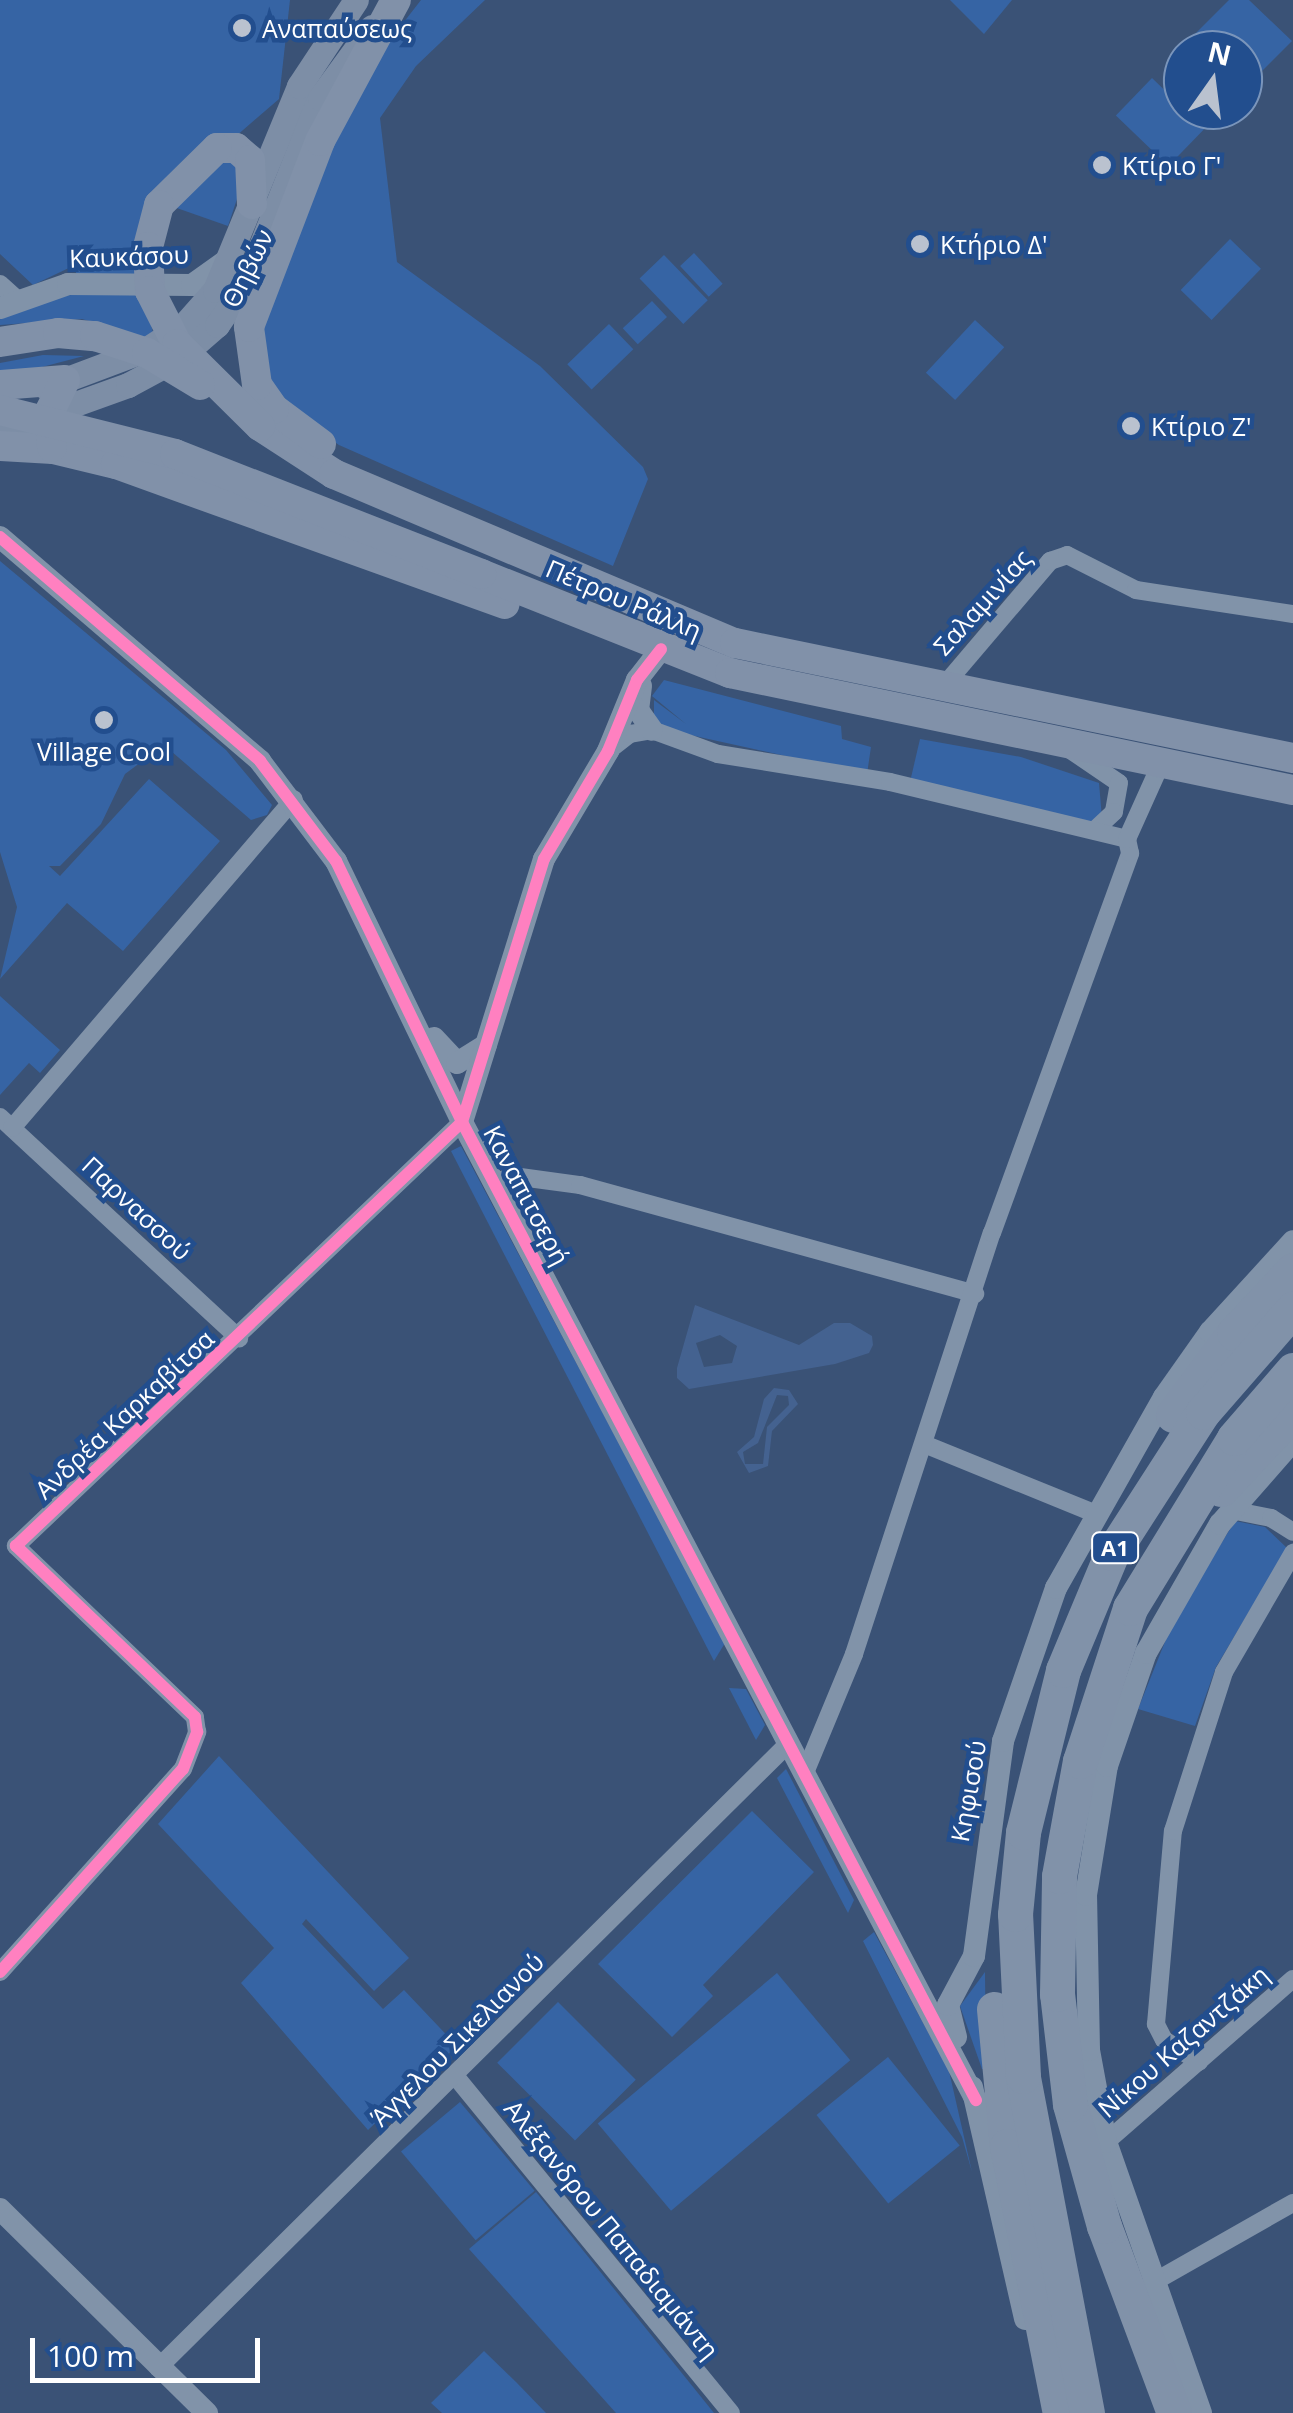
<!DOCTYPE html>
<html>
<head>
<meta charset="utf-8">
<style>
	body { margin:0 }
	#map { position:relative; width:1293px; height:2413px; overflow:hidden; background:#3a5276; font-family:"Open Sans",sans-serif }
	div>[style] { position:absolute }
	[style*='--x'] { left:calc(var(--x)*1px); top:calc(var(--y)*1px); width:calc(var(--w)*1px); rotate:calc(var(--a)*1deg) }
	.green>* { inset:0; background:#3664a4; transform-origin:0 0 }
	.water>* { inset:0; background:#446290 }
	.minor>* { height:18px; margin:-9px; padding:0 9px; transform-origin:9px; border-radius:9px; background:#8193a9 }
	.tertiary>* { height:22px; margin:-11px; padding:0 11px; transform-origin:11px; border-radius:11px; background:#8193a9 }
	.secondary>* { height:25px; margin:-12.5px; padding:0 12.5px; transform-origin:12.5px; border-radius:12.5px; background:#7d8ea6 }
	.primary>* { height:30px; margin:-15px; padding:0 15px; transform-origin:15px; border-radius:15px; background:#8191a9 }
	.motorway>* { height:35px; margin:-17.5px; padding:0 17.5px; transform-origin:17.5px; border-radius:17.5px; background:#8192a9 }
	.primary-bridge>* { height:30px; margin:-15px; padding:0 15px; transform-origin:15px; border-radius:15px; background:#8191a9 }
	.cycleway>* { height:12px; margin:-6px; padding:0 6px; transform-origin:6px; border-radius:6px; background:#ff80c0 }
	.dots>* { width:28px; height:28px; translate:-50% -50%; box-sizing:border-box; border:5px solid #224e8e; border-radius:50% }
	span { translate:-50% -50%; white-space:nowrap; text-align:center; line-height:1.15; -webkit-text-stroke:9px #224e8e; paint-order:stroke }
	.shield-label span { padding:2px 8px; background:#224e8e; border:2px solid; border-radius:8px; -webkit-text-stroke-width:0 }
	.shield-label { font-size:22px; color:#fff; font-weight:700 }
	.poi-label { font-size:25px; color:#fff }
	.left { translate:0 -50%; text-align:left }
	.street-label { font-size:25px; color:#fff }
	.north { position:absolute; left:1163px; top:30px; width:100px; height:100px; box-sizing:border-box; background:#224e8e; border:2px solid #7a95bb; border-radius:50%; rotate:14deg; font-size:28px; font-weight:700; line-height:40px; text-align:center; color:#fff }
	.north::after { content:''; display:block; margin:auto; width:35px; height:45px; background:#bac2cf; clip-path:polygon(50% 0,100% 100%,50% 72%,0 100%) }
	.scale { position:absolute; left:30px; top:2338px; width:230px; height:45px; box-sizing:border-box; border:5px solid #fff; border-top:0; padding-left:12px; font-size:30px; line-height:35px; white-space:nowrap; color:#fff; -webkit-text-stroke:8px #224e8e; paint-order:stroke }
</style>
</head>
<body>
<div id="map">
	<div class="green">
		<div style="clip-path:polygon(0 0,290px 0,279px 99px,235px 137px,181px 169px,140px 277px,78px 277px,73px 266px,33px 285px,0 254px)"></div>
		<div style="clip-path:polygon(421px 0,485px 0,416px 66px,380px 118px,397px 262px,540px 366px,643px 467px,648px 479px,613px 566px,339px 445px,279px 404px,256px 342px,324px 150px,386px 45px)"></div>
		<div style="clip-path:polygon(950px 0,1012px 0,984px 34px)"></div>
		<div style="clip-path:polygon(1229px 0,1249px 0,1292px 41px,1243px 90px,1243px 50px,1201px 50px,1190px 39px)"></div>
		<div style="left:1152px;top:78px;width:73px;height:52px;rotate:44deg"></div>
		<div style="clip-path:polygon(232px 159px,244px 178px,228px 226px,171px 206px,212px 166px)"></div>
		<div style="left:1230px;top:239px;width:43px;height:71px;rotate:44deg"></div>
		<div style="left:694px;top:253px;width:42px;height:19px;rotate:47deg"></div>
		<div style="left:664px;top:255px;width:63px;height:34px;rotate:46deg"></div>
		<div style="clip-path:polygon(142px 290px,155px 340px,82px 319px,0 325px,0 315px,43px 297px)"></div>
		<div style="left:652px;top:301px;width:22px;height:40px;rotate:47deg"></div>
		<div style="left:975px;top:320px;width:40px;height:72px;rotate:43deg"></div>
		<div style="left:609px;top:324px;width:35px;height:58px;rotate:46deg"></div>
		<div style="clip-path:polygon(43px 355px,84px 356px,0 378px,0 363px)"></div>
		<div style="clip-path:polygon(0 561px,226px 750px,272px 805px,267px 815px,251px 820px,164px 745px,125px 774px,101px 824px,60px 866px,49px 866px,60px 876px,149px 779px,220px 841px,123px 951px,67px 903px,0 979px,17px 907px,0 852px)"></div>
		<div style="clip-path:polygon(664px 680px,841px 726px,842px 739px,871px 747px,867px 774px,654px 727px,654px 700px,686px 724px,652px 696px)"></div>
		<div style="clip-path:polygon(920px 739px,1021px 757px,1099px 783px,1102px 818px,1089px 822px,910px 782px)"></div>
		<div style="clip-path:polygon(0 996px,60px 1050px,40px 1073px,29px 1063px,0 1095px)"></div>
		<div style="clip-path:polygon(461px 1146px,725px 1643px,714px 1661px,451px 1151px)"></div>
		<div style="clip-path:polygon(1235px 1521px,1265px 1527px,1287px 1548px,1216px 1667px,1195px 1726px,1138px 1709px,1173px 1622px)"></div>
		<div style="clip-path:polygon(729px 1688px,746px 1689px,765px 1725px,756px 1740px)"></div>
		<div style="clip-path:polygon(219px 1756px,409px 1958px,374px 1991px,306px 1919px,302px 1924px,383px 2009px,404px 1990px,457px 2046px,368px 2130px,241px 1983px,274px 1948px,158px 1824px)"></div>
		<div style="clip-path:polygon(786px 1769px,854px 1900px,848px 1913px,777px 1778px)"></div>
		<div style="clip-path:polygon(752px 1811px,814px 1872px,703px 1985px,713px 1996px,672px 2037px,598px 1964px)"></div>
		<div style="clip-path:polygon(874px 1932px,949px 2071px,972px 2172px,962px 2137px,863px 1941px)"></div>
		<div style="clip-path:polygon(985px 1972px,986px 2069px,982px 2069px,960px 2006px)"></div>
		<div style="left:777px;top:1973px;width:114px;height:234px;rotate:50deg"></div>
		<div style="left:558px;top:2002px;width:110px;height:86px;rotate:45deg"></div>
		<div style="left:888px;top:2057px;width:114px;height:92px;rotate:51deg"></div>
		<div style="left:460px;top:2102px;width:116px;height:77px;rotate:50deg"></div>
		<div style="clip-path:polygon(536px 2192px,714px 2413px,616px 2413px,469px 2249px)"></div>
		<div style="clip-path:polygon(484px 2351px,517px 2383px,546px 2413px,442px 2413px,431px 2403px)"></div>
	</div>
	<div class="water">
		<div style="clip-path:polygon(evenodd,695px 1305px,799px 1345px,834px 1323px,850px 1323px,872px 1336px,873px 1345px,869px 1353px,835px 1364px,689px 1389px,677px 1378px,677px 1368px,695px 1305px,720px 1335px,737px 1346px,732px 1363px,704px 1367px,696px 1343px,720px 1335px)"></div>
		<div style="clip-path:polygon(evenodd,774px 1388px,789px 1390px,798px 1404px,772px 1431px,768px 1466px,749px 1473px,737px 1452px,754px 1437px,764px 1399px,774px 1388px,777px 1395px,788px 1396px,789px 1405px,767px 1427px,763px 1464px,745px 1464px,743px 1452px,758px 1443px,777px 1395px)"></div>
	</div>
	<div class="minor">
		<div style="--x:0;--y:284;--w:25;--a:42"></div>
		<div style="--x:942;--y:688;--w:167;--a:-49.6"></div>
		<div style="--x:1050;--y:561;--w:18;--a:-19"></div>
		<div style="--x:1067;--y:555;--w:77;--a:26.9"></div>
		<div style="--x:1136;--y:590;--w:159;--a:8.7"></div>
		<div style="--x:1069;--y:749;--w:60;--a:34.2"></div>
		<div style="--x:1119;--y:783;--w:29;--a:100"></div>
		<div style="--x:1114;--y:812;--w:26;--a:137"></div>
		<div style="--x:608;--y:751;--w:28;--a:-38"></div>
		<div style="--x:630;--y:734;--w:22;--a:-10"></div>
		<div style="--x:652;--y:730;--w:70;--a:20"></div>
		<div style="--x:718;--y:754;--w:174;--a:9.2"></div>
		<div style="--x:890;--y:782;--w:244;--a:13.5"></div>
		<div style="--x:0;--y:1117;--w:326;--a:42.8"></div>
		<div style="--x:12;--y:1128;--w:433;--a:-49.4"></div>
		<div style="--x:496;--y:1182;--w:18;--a:-19"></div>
		<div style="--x:513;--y:1176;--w:68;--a:7.7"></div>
		<div style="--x:580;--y:1185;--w:410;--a:15.4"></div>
		<div style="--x:924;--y:1444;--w:183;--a:22.1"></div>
		<div style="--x:1231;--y:1510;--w:41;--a:11.3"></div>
		<div style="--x:1271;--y:1518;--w:26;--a:32"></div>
		<div style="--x:804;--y:1775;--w:131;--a:-67.5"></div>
		<div style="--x:854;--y:1654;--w:443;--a:-71.9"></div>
		<div style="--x:992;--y:1233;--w:404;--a:-70"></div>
		<div style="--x:1130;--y:853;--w:14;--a:-102"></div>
		<div style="--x:1127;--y:839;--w:85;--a:-65.8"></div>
		<div style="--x:0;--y:1972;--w:273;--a:-48"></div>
		<div style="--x:183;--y:1769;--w:40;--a:-69"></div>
		<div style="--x:197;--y:1732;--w:15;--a:-98"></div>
		<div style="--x:195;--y:1717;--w:248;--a:-136.3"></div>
		<div style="--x:16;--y:1546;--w:615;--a:-43.55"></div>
		<div style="--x:1199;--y:2062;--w:41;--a:-147.8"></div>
		<div style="--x:1164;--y:2040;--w:18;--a:-117"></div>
		<div style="--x:1156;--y:2024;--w:194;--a:-85"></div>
		<div style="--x:1173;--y:1831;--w:167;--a:-72.2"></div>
		<div style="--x:1224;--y:1672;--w:138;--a:-59.9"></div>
		<div style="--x:456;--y:2077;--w:434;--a:50.7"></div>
		<div style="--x:1106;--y:2142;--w:248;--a:-41.1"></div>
		<div style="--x:1152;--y:2283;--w:162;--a:-29.6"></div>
		<div style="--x:158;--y:2368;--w:887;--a:-44.73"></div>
	</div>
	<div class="tertiary">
		<div style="--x:0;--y:308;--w:72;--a:-19.4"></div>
		<div style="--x:68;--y:284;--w:124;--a:0.5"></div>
		<div style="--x:192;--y:285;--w:43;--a:-35.5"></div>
		<div style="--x:0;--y:537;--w:343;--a:40.7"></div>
		<div style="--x:260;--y:761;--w:126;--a:52.8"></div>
		<div style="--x:336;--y:861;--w:290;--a:64.2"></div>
		<div style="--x:462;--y:1122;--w:1105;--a:62.28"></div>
		<div style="--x:641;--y:686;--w:24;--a:97"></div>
		<div style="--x:638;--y:710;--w:24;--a:55"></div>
		<div style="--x:434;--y:1038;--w:34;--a:47"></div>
		<div style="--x:457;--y:1063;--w:34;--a:-32"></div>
		<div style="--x:462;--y:1122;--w:275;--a:-72.7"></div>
		<div style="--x:544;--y:859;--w:126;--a:-59.3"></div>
		<div style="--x:608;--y:751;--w:77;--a:-67.8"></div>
		<div style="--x:637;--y:680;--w:39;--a:-52"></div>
		<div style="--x:956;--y:2037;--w:33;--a:-104"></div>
		<div style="--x:948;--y:2005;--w:55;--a:-62"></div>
		<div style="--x:974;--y:1956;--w:217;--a:-82.3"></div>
		<div style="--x:1003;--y:1741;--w:162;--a:-70.9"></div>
		<div style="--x:1056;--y:1588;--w:219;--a:-60.5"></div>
		<div style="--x:1164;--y:1397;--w:80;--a:-54.7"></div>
		<div style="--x:1210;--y:1332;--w:123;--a:-47.6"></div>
		<div style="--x:972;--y:2087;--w:238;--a:77.1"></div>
		<div style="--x:0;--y:2209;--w:291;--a:44.6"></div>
		<div style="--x:1201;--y:2413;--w:287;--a:-109.3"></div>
		<div style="--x:1106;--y:2142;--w:94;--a:-100.5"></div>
		<div style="--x:1089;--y:2050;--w:155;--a:-91.1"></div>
		<div style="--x:1086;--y:1895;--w:131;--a:-80.8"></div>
		<div style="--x:1107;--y:1766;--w:120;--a:-71"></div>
		<div style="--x:1146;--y:1653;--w:149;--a:-60.2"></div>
		<div style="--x:1220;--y:1524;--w:111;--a:-48.7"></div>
	</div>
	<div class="secondary">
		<div style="--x:46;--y:387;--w:108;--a:-20.6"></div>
		<div style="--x:147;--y:349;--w:44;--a:-33"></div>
		<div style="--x:184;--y:325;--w:47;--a:-48.5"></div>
		<div style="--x:215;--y:290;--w:221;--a:-67.6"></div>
		<div style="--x:299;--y:86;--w:103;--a:-56.5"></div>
		<div style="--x:0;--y:431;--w:136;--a:-19.8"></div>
		<div style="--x:128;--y:385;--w:59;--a:-28.3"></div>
		<div style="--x:180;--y:357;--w:49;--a:-40.9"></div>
		<div style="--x:217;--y:325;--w:53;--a:-55.7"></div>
		<div style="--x:247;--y:281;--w:197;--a:-68.3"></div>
		<div style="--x:320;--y:98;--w:88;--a:-53.8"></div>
	</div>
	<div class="primary">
		<div style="--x:217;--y:148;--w:19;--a:0"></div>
		<div style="--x:236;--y:148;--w:18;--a:41"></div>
		<div style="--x:250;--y:160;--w:44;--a:87.4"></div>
		<div style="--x:0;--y:385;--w:65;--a:-4.4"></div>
		<div style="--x:260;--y:426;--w:88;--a:33"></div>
		<div style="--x:334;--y:474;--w:435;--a:22.9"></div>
		<div style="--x:735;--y:643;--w:570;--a:11.65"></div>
		<div style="--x:321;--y:444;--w:59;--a:-143.3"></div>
		<div style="--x:274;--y:409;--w:29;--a:-125"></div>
		<div style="--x:257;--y:385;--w:59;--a:-97.9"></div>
		<div style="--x:249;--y:327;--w:199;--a:-69.1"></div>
		<div style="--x:320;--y:141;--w:160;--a:-61.7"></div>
		<div style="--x:0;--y:446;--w:53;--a:3.2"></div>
		<div style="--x:53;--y:449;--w:65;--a:13.4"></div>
		<div style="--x:116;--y:464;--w:413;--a:19.8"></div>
		<div style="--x:52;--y:447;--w:36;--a:-93"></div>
		<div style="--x:50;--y:411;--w:34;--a:-64"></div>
		<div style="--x:481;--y:574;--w:268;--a:21.7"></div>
		<div style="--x:730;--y:673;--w:575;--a:11.74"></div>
	</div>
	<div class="motorway">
		<div style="--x:1173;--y:1415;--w:102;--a:-53.4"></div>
		<div style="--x:1234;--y:1333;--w:86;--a:-46.9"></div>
		<div style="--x:1221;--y:1489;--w:105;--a:-46.9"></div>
		<div style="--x:994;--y:2009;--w:138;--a:84.6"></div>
		<div style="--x:1007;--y:2146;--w:272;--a:78.8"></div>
		<div style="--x:1087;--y:2413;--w:343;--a:-100.8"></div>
		<div style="--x:1023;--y:2076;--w:162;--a:-92.8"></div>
		<div style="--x:1015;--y:1914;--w:82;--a:-84.4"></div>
		<div style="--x:1023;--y:1832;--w:167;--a:-76.1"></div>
		<div style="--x:1063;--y:1670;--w:127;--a:-67.3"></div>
		<div style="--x:1112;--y:1553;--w:168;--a:-57.2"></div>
		<div style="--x:1203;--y:1412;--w:137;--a:-48.9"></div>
		<div style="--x:1174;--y:2413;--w:200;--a:-110.5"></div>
		<div style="--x:1104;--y:2226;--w:127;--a:-105.6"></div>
		<div style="--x:1070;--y:2104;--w:111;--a:-96.7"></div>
		<div style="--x:1057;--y:1994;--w:118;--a:-89"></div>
		<div style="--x:1059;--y:1876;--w:117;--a:-79.7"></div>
		<div style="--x:1080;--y:1761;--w:161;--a:-71.9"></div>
		<div style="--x:1130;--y:1608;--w:199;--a:-58.5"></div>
		<div style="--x:1234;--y:1438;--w:90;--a:-49.1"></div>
	</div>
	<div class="primary-bridge">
		<div style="--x:217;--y:148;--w:81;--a:135.5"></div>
		<div style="--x:159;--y:205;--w:43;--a:104.7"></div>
		<div style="--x:148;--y:247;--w:44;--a:87.4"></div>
		<div style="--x:150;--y:291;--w:59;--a:63"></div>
		<div style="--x:177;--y:344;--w:117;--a:44.7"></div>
		<div style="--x:0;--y:342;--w:59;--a:-8.8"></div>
		<div style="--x:58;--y:333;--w:37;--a:5"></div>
		<div style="--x:95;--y:336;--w:55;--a:18.1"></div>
		<div style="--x:147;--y:353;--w:62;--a:31.1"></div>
		<div style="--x:0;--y:410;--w:180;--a:14.1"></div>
		<div style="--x:175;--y:454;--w:329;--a:21.4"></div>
	</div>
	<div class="cycleway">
		<div style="--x:0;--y:537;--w:343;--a:40.7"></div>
		<div style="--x:260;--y:761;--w:126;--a:52.8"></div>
		<div style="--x:336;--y:861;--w:290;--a:64.2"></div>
		<div style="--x:462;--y:1122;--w:1105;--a:62.28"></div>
		<div style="--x:0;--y:1972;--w:273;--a:-48"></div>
		<div style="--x:183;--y:1769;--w:40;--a:-69"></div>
		<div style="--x:197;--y:1732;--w:15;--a:-98"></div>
		<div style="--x:195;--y:1717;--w:248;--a:-136.3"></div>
		<div style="--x:16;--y:1546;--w:615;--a:-43.55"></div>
		<div style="--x:462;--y:1122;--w:275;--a:-72.7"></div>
		<div style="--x:544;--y:859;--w:126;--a:-59.3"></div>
		<div style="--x:608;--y:751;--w:77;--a:-67.8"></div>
		<div style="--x:637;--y:680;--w:39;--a:-52"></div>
	</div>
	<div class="dots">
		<div style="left:242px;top:28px;background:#bac2cf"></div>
		<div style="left:1102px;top:165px;background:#bac2cf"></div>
		<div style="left:920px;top:244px;background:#bac2cf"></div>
		<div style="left:1131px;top:426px;background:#bac2cf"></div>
		<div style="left:104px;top:720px;background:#bac2cf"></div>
	</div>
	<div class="shield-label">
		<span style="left:1115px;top:1548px">Α1</span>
	</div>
	<div class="poi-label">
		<span class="left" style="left:262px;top:28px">Αναπαύσεως</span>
		<span class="left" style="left:1122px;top:165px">Κτίριο Γ'</span>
		<span class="left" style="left:940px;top:244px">Κτήριο Δ'</span>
		<span class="left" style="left:1151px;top:426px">Κτίριο Ζ'</span>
		<span style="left:104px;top:751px">Village Cool</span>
	</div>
	<div class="street-label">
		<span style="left:129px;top:256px;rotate:-2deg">Καυκάσου</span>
		<span style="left:247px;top:268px;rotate:-64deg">Θηβών</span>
		<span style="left:624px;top:599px;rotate:23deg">Πέτρου Ράλλη</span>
		<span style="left:982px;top:602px;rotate:-48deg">Σαλαμινίας</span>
		<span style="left:527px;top:1195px;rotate:62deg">Καναπιτσερή</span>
		<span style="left:137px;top:1208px;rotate:43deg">Παρνασσού</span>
		<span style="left:124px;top:1414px;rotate:-43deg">Ανδρέα Καρκαβίτσα</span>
		<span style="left:968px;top:1791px;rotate:-80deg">Κηφισού</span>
		<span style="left:457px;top:2039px;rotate:-45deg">Άγγελου Σικελιανού</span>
		<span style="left:1183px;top:2041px;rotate:-41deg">Νίκου Καζαντζάκη</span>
		<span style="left:612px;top:2229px;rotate:51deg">Αλέξανδρου Παπαδιαμάντη</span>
	</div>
	<div class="north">N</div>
	<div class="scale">100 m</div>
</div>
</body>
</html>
